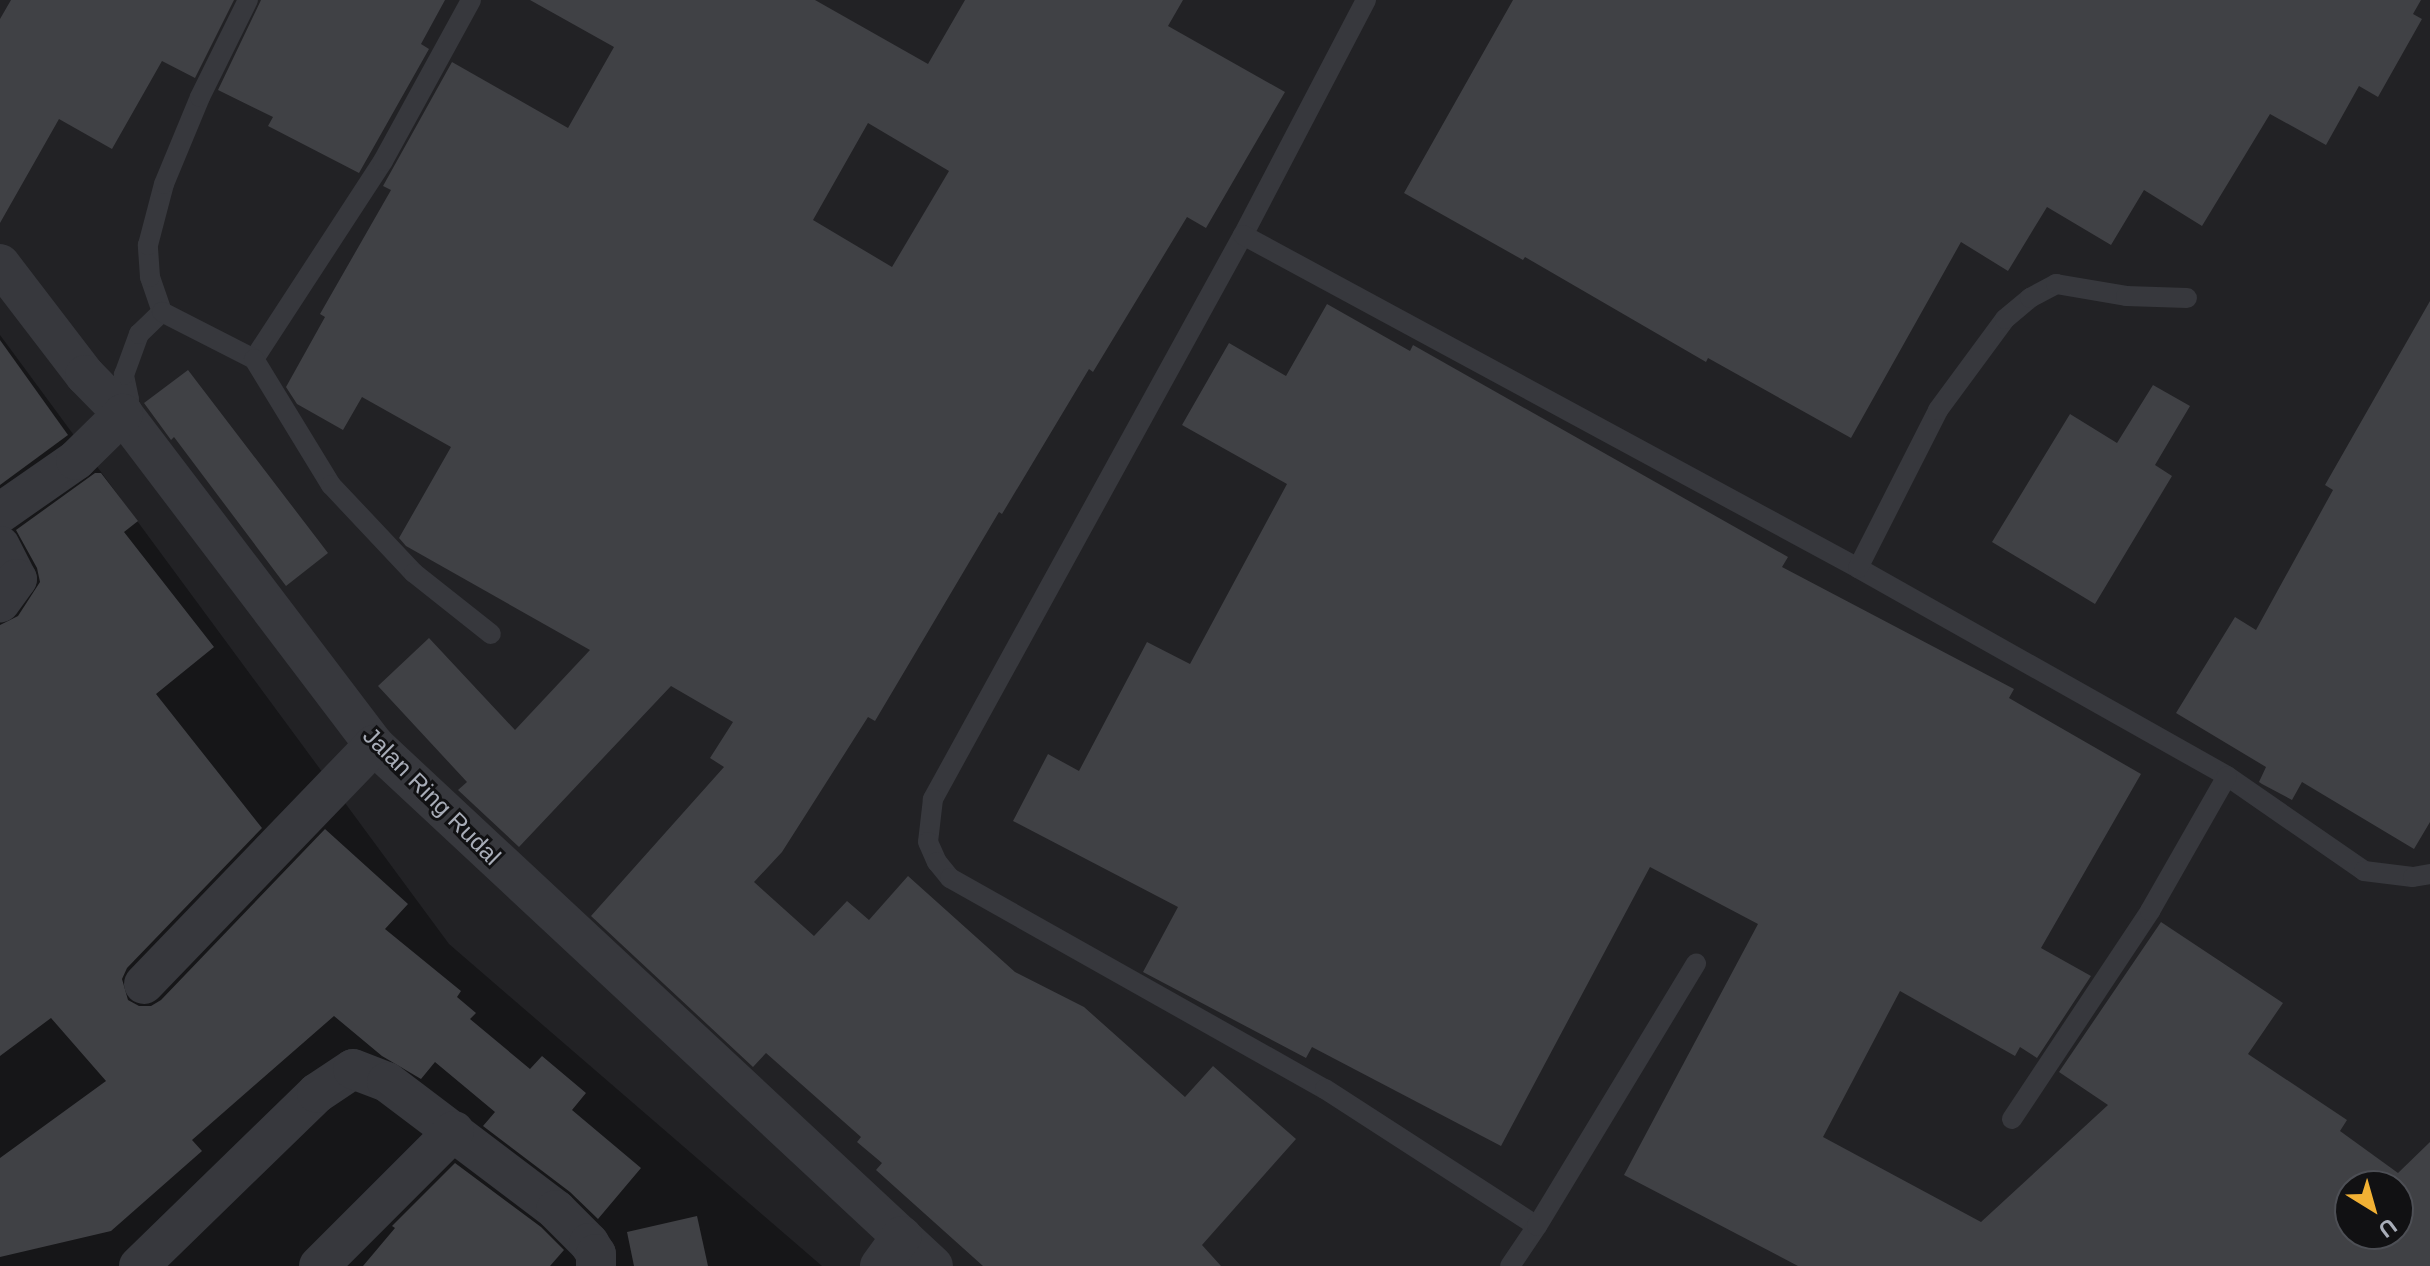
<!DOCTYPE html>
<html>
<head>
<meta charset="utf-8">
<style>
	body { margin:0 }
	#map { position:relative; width:2430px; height:1266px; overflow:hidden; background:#161618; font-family:Helvetica,sans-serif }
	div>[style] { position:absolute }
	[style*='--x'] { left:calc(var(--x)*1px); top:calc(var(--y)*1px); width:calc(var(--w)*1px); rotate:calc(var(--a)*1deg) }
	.built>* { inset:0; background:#222225 }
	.building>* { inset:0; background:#404145 }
	.lane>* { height:20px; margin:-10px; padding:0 10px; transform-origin:10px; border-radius:10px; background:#37383d }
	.street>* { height:40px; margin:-20px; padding:0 20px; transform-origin:20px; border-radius:20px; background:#37383d }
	span { translate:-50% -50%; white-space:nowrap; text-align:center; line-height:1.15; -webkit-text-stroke:6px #111113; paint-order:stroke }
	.street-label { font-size:24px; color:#a8adb8 }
	.north { position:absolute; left:2334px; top:1170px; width:80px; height:80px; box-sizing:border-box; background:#111113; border:2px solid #4d4f55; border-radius:50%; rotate:143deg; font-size:22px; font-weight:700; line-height:32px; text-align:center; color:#a8adb8 }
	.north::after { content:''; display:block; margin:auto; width:28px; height:36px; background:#f2b134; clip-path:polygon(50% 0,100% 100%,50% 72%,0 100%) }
</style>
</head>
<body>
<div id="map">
	<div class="built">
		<div style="clip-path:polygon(evenodd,0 0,2430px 0,2430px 1266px,822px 1266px,449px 944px,0 335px,0 0,2350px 1186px,2398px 1186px,2398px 1234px,2350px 1234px,2350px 1186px)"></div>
	</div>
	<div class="building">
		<div style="clip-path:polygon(11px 0,234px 0,195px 78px,162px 61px,112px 149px,59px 119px,0 223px,0 19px)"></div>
		<div style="clip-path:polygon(261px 0,445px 0,421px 44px,429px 49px,359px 173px,268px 126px,273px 117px,218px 90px)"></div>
		<div style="clip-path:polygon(evenodd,530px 0,815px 0,928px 64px,965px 0,1183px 0,1168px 26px,1285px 92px,1206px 228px,1187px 217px,1093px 372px,1089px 369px,1002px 514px,999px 512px,875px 721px,868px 717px,782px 852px,754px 882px,814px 936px,847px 901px,869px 920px,908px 876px,1015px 972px,1084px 1007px,1185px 1097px,1213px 1066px,1296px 1139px,1202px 1245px,1221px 1266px,983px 1266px,876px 1170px,882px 1163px,857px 1142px,861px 1137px,766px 1053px,753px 1067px,591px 916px,724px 767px,710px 758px,733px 722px,671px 686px,519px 847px,458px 790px,467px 782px,378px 686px,429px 638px,515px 730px,590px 650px,406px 546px,399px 538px,451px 447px,362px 397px,343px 430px,297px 404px,286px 387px,325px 317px,320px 314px,391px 190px,383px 186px,452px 62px,568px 128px,614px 47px,530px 0,868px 123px,949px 171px,892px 267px,813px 220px,868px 123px)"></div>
		<div style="clip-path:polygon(1513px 0,2421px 0,2413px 14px,2422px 19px,2378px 97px,2359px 86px,2326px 145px,2270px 114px,2202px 226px,2144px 190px,2111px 245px,2047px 207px,2008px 271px,1961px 242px,1851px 438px,1708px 358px,1706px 362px,1525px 257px,1523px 260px,1404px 193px)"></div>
		<div style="clip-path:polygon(2430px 301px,2430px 822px,2414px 849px,2302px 782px,2292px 800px,2262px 784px,2259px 782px,2266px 767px,2176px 713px,2235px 617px,2256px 630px,2333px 490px,2325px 485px)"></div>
		<div style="clip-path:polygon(evenodd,1327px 304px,1410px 351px,1413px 345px,1788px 557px,1782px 567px,2014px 689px,2009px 698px,2141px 774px,2041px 948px,2091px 976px,2037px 1058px,2020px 1047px,2015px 1056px,1900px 991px,1823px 1137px,1981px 1222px,2108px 1105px,2059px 1072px,2161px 922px,2283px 1003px,2248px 1054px,2347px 1120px,2340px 1131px,2398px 1173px,2430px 1142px,2430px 1266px,1798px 1266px,1624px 1175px,1758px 924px,1650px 867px,1501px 1146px,1312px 1047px,1306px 1058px,1143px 972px,1178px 907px,1013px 821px,1048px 754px,1079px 771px,1147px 642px,1190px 664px,1287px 484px,1182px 425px,1229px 343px,1286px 376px,1327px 304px,2350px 1186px,2398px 1186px,2398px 1234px,2350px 1234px,2350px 1186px)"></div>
		<div style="clip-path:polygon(0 340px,68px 435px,0 485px)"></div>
		<div style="clip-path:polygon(188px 370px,328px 553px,286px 586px,174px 437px,171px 440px,144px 403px)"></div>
		<div style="clip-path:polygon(2153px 385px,2190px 406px,2155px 465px,2172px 476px,2095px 604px,1992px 542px,2070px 414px,2117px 443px)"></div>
		<div style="clip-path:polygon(95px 473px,101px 473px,138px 521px,124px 532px,214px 647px,156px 694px,262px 828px,127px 968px,122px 979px,128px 1000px,139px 1006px,151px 1006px,161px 1000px,325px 829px,408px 904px,385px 929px,461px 991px,457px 997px,476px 1013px,470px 1019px,530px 1069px,542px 1056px,586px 1093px,572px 1110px,641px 1168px,598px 1219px,570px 1192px,483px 1126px,495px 1112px,435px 1062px,421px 1079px,382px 1056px,334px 1016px,192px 1140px,202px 1151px,111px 1231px,0 1257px,0 1158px,106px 1081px,51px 1018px,0 1056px,0 625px,18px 616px,40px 582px,37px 568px,16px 530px)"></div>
		<div style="clip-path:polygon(455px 1163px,541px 1227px,564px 1250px,550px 1266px,363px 1266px,395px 1228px,392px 1226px)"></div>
		<div style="clip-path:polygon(697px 1216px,708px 1266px,634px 1266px,627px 1232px)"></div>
	</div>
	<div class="lane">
		<div style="--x:1366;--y:0;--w:265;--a:117.6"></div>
		<div style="--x:1243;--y:235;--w:644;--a:118.8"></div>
		<div style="--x:933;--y:799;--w:43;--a:96.6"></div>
		<div style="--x:928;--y:842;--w:22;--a:66"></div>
		<div style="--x:937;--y:862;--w:21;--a:51"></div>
		<div style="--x:950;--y:878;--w:430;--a:29.4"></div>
		<div style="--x:1325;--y:1089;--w:252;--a:32.9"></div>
		<div style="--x:1537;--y:1226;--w:48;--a:124"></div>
		<div style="--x:1243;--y:235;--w:699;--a:28.43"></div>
		<div style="--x:1858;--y:568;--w:424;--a:29.4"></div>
		<div style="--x:2227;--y:776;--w:167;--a:34.7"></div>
		<div style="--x:2364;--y:871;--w:49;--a:7"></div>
		<div style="--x:2413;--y:877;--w:17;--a:-10"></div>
		<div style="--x:162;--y:312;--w:37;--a:-109"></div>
		<div style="--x:150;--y:277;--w:32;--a:-94"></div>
		<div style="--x:148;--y:245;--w:63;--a:-75.3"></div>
		<div style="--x:164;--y:184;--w:94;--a:-67.5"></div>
		<div style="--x:200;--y:97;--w:108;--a:-63.7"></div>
		<div style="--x:254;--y:359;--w:236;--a:-56.9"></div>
		<div style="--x:383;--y:161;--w:183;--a:-61.3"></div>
		<div style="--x:123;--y:412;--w:14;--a:-65"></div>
		<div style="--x:129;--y:399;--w:25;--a:-102"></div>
		<div style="--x:124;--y:375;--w:44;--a:-69.9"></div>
		<div style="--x:139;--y:334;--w:32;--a:-44"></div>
		<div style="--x:162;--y:312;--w:103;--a:27.1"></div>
		<div style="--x:254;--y:359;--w:148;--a:58.6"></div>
		<div style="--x:331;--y:485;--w:121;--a:46.7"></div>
		<div style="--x:414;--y:573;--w:98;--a:38.4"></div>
		<div style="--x:1858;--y:568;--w:177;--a:-63.1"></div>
		<div style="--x:1938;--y:410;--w:113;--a:-53.6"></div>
		<div style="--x:2005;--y:319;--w:33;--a:-40"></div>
		<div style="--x:2030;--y:298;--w:30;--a:-28"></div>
		<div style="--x:2056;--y:284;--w:71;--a:9.7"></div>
		<div style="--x:2126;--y:296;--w:61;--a:1.9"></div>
		<div style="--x:2012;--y:1119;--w:250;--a:-56.4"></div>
		<div style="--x:2150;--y:911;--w:155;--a:-60.3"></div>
		<div style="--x:1537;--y:1226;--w:307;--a:-58.8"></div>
	</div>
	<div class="street">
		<div style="--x:0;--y:264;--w:140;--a:52.6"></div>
		<div style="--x:85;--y:375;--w:54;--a:45.7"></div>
		<div style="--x:123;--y:414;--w:415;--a:52.8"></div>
		<div style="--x:374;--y:745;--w:764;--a:42.98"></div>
		<div style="--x:0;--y:513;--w:93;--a:-34.9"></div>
		<div style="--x:76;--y:460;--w:66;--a:-44.4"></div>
		<div style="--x:0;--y:546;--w:37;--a:63"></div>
		<div style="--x:17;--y:579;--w:29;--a:126"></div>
		<div style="--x:144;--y:984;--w:332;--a:-46.1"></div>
		<div style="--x:139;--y:1266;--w:248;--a:-44.2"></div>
		<div style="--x:317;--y:1093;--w:43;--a:-33.7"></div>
		<div style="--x:353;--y:1069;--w:36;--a:21"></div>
		<div style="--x:387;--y:1082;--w:212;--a:37.1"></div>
		<div style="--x:556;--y:1210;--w:47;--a:45"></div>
		<div style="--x:589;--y:1243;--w:13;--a:58"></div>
		<div style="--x:596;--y:1254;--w:12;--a:90"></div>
		<div style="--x:319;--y:1266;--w:191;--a:-45"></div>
		<div style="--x:880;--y:1266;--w:37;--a:-54"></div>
	</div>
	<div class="street-label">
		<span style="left:432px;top:796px;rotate:45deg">Jalan Ring Rudal</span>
	</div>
	<div class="north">U</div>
</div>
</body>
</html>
